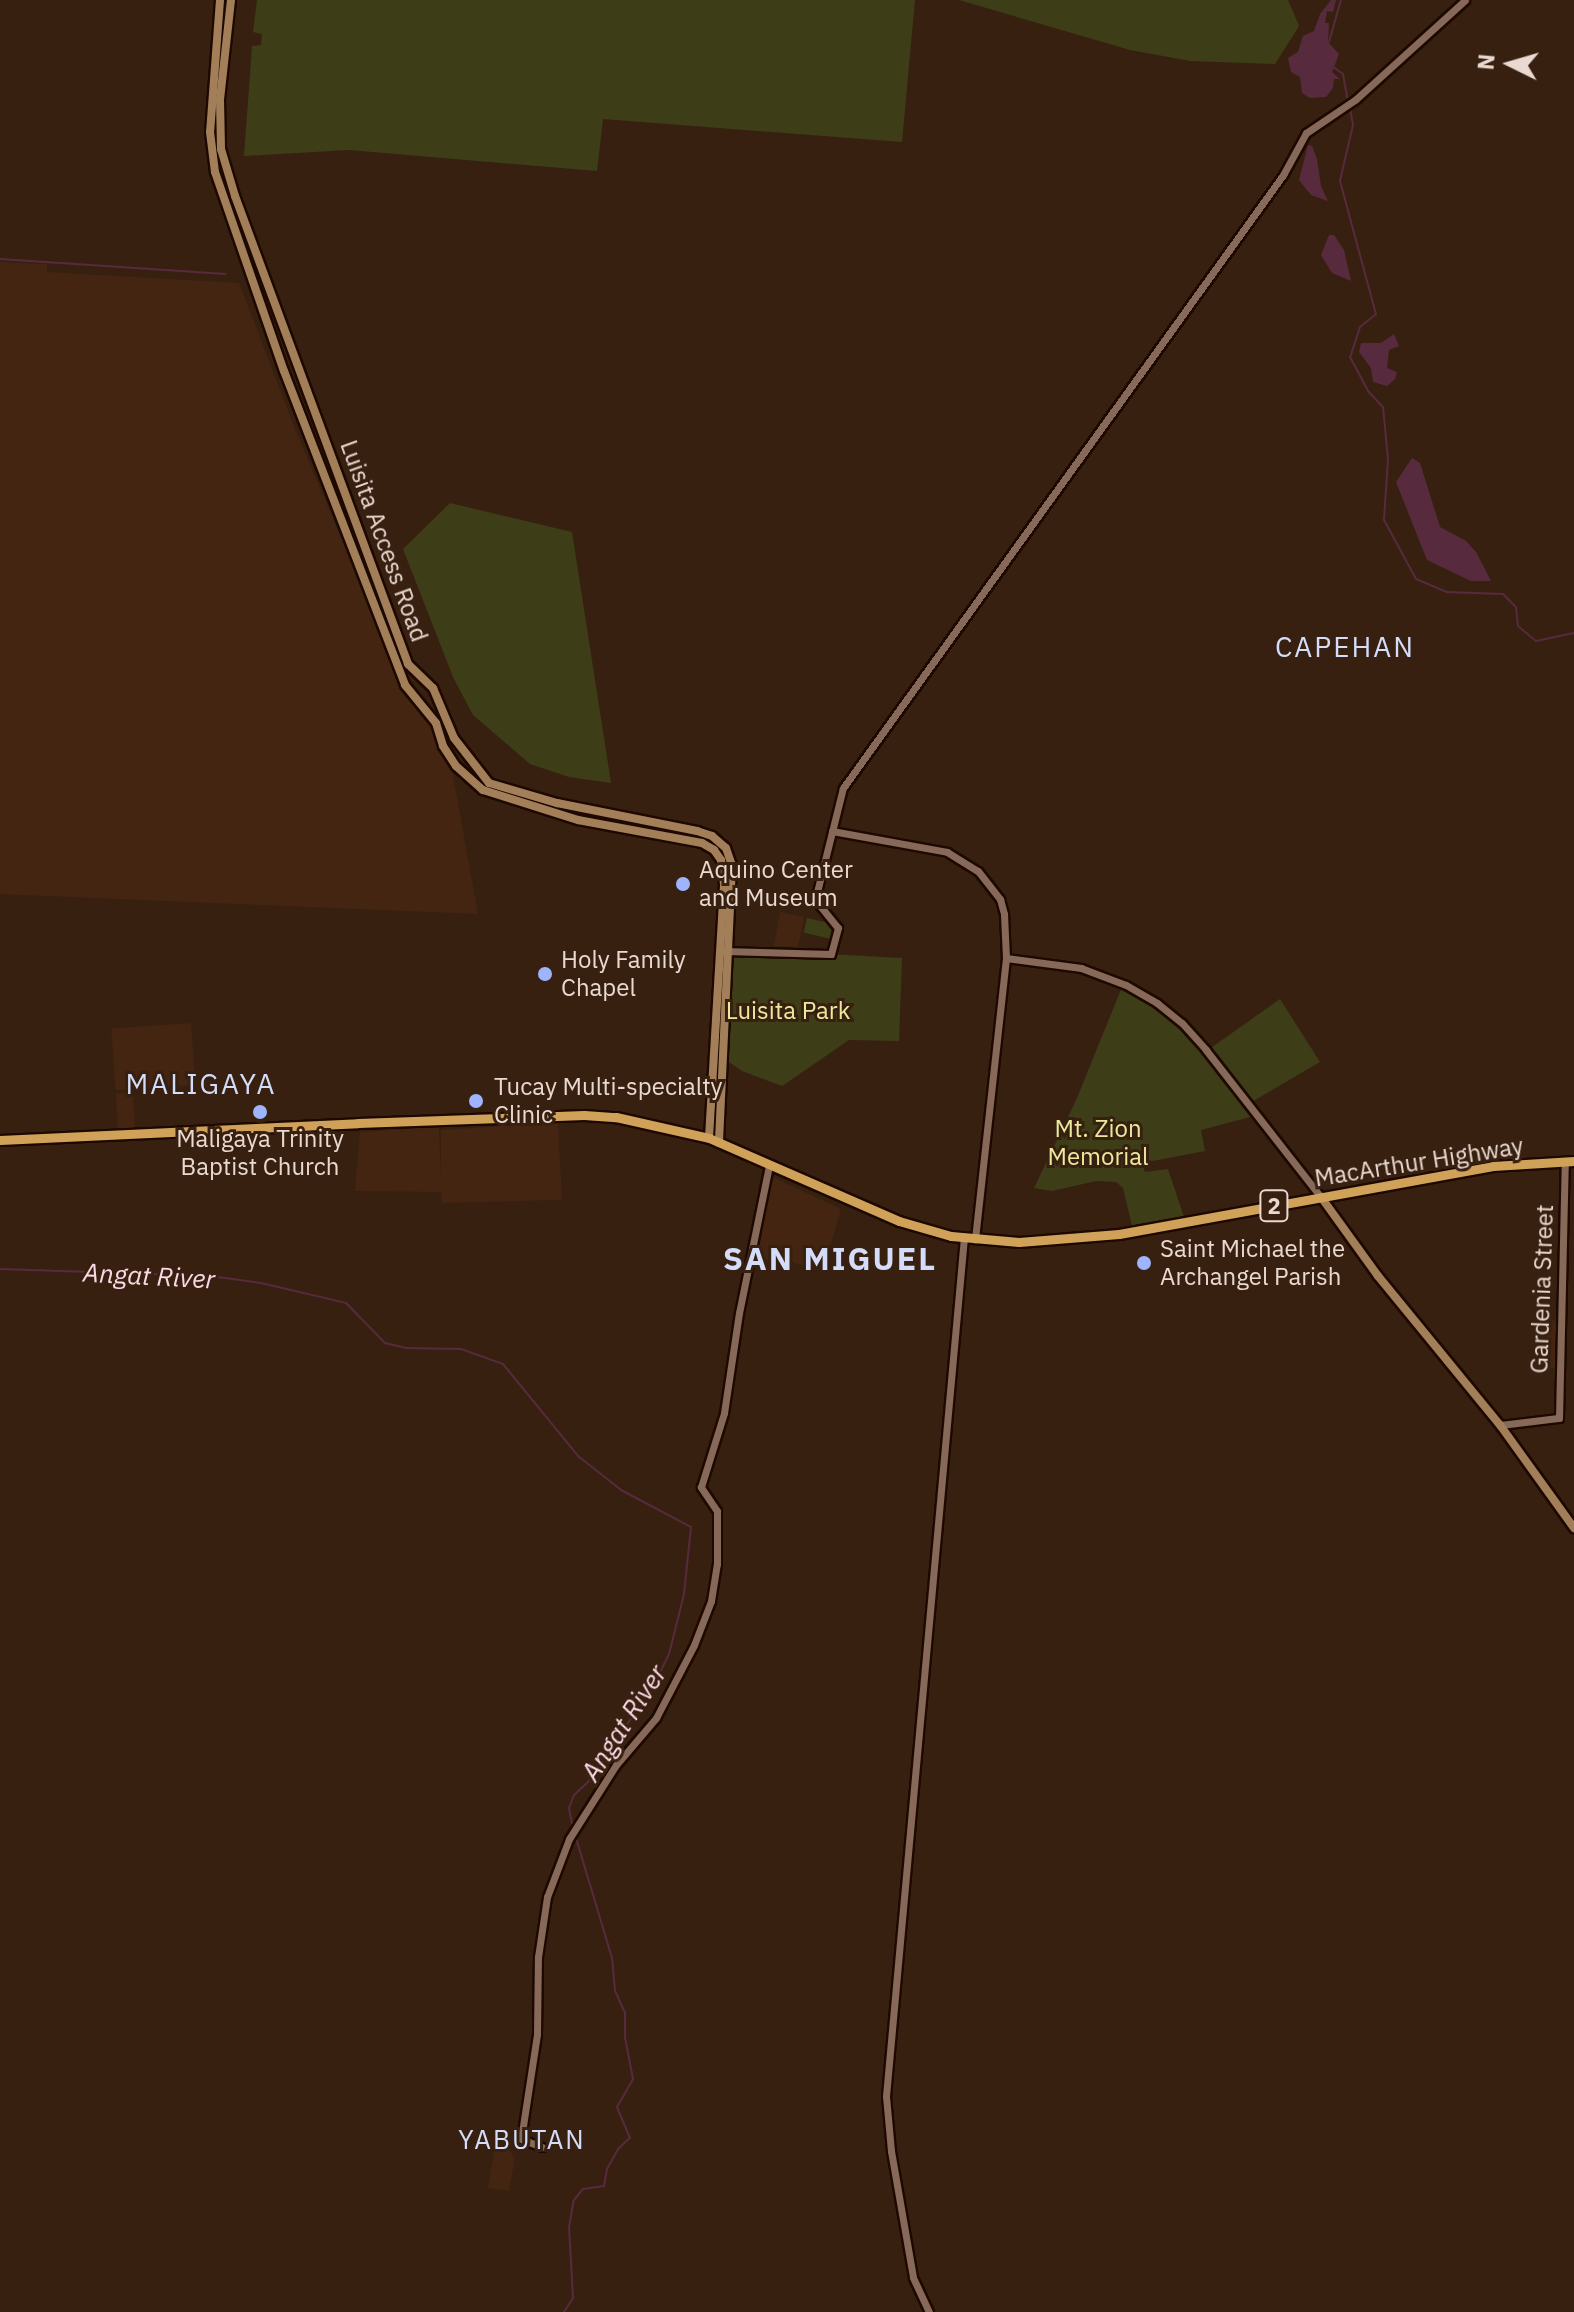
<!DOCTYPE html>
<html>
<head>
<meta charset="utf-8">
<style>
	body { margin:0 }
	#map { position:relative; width:1574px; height:2312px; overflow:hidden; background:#382011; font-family:"IBM Plex Sans",sans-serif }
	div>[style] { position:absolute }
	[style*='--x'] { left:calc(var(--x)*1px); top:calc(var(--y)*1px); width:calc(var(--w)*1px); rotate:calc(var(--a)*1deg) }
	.built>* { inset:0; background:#432512; transform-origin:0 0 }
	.green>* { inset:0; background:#3d3d18; transform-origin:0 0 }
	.water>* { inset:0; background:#572b3d }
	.stream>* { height:2px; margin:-1px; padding:0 1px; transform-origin:1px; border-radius:1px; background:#572b3d }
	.roads { filter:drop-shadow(2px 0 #1e0900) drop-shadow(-2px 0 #1e0900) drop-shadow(0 2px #1e0900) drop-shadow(0 -2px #1e0900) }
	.tertiary>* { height:7px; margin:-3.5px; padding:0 3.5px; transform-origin:3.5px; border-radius:3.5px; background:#866958 }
	.secondary>* { height:8px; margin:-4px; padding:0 4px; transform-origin:4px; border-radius:4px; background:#a27f58 }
	.trunk>* { height:9px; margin:-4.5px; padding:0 4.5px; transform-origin:4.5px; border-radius:4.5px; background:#d0a259 }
	.dots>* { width:22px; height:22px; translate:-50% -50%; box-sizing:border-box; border:4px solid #382011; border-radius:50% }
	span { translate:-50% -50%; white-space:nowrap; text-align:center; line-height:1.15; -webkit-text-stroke:6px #382011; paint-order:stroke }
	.shield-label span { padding:2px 6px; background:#382011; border:2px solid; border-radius:6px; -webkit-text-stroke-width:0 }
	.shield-label { font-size:22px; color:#ead9d0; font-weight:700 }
	.street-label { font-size:24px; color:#ead9d0 }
	.poi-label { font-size:24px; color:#ead9d0 }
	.left { translate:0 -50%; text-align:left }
	.park-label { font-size:24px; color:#eaea9c }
	.water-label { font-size:26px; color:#fad8e4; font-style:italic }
	.neighbourhood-label { font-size:26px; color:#d3dcf8; letter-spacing:2px }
	.quarter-label { font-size:28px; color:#d3dcf8; letter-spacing:2px }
	.district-label { font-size:32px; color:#d3dcf8; font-weight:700; letter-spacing:2px }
	.north { position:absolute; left:1470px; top:24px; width:80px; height:80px; -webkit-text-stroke:6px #382011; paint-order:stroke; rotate:275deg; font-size:22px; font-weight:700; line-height:32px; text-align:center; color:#ead9d0 }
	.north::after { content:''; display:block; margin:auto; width:28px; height:36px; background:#ead9d0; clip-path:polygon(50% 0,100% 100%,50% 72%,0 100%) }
</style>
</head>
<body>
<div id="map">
	<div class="built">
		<div style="clip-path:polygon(0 262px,47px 264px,47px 272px,239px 283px,295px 429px,381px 632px,400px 688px,435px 726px,452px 770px,478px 914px,0 894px)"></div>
		<div style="clip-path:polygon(780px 912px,804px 917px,798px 947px,774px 946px)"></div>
		<div style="left:191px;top:1023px;width:62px;height:80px;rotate:86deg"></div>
		<div style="left:133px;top:1092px;width:36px;height:17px;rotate:87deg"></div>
		<div style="clip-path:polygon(558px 1123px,562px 1200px,442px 1203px,441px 1192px,355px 1191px,360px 1132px,439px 1127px,441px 1179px,441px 1130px)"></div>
		<div style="clip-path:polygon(770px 1176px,841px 1209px,826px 1261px,811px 1259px,809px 1267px,788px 1261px,787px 1266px,754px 1256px)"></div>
		<div style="clip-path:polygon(1536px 1319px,1558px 1321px,1557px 1368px,1541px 1368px,1541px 1360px,1537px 1359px)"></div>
		<div style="clip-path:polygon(495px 2147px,509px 2150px,515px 2158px,509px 2191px,488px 2188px)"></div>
	</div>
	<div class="green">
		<div style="clip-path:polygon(257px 0,915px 0,902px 142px,603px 119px,597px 171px,349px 150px,244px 156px,252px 46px,261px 45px,262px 34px,253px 32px)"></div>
		<div style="clip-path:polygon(959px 0,1288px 0,1299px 26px,1275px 64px,1190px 61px,1130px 50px)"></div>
		<div style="clip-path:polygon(450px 503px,572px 532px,611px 783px,569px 777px,530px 764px,473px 715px,453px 677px,403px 549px)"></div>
		<div style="left:807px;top:918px;width:27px;height:15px;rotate:13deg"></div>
		<div style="clip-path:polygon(733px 949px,902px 958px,899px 1041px,849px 1040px,782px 1086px,742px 1071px,726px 1060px)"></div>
		<div style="clip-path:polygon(1122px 987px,1154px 1005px,1195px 1042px,1254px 1116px,1201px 1130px,1205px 1151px,1142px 1163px,1145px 1172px,1168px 1169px,1184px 1217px,1132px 1226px,1123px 1188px,1116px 1182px,1096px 1181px,1052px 1191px,1034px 1188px,1077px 1098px)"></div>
		<div style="clip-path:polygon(1280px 999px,1320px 1062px,1250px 1103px,1208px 1050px)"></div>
	</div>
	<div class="water">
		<div style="clip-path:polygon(1331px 0,1336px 0,1333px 12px,1327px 11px,1325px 23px,1329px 23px,1328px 42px,1339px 54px,1332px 72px,1340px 79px,1334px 79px,1333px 88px,1326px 97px,1310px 98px,1302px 93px,1300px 77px,1291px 72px,1288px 58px,1298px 52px,1303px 36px,1314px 31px,1320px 14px)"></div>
		<div style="clip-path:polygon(1308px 145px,1312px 146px,1317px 159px,1321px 186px,1328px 201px,1311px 195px,1299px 180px)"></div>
		<div style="clip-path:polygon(1329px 235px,1334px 235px,1344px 250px,1351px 281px,1332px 273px,1321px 255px)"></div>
		<div style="clip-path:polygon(1394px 334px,1399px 346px,1389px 350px,1387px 368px,1397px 372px,1395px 379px,1387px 386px,1373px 382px,1371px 368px,1359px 352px,1361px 343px,1381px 343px)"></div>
		<div style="clip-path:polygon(1412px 458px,1420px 463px,1440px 527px,1466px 541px,1476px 552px,1491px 581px,1471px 581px,1427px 560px,1396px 482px)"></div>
	</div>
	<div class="stream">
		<div style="--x:1329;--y:42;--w:44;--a:-74.1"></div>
		<div style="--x:1332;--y:66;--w:14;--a:36"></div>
		<div style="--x:1343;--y:74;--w:28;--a:80"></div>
		<div style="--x:1350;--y:108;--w:17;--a:80"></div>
		<div style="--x:1353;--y:125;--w:57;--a:103.1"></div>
		<div style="--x:1340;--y:181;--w:138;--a:74.9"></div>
		<div style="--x:1376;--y:314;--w:21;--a:141"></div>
		<div style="--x:1360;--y:327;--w:32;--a:108"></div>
		<div style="--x:1350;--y:357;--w:38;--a:62"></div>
		<div style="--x:1368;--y:391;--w:22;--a:47"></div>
		<div style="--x:1383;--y:407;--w:52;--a:84.5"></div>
		<div style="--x:1388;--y:459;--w:61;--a:93.8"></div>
		<div style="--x:1384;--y:520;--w:67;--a:61.5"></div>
		<div style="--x:1416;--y:579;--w:33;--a:23"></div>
		<div style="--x:1446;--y:592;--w:57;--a:2"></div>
		<div style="--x:1503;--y:594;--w:18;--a:45"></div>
		<div style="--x:1516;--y:607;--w:19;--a:84"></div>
		<div style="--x:1518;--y:626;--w:23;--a:40"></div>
		<div style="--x:1536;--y:641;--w:39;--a:-12"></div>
		<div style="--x:0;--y:259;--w:226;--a:3.8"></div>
		<div style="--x:0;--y:1269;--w:210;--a:1.9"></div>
		<div style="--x:210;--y:1276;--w:51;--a:7.8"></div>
		<div style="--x:261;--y:1283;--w:87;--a:13.2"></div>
		<div style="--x:346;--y:1303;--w:56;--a:45.7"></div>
		<div style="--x:385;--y:1343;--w:22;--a:13"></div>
		<div style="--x:406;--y:1348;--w:55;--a:1"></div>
		<div style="--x:461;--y:1349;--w:45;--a:19.7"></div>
		<div style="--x:503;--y:1364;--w:119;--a:50.8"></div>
		<div style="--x:578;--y:1456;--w:55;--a:38.3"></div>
		<div style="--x:621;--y:1490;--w:79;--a:27.9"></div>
		<div style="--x:691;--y:1527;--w:67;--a:96"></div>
		<div style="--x:684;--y:1594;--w:62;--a:104"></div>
		<div style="--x:669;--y:1654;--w:32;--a:116"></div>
		<div style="--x:655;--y:1683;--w:120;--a:124.1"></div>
		<div style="--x:588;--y:1782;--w:19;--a:137"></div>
		<div style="--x:574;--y:1795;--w:14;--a:111"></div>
		<div style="--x:569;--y:1808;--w:21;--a:79"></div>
		<div style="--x:564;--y:2312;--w:17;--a:-57"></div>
		<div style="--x:573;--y:2298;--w:71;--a:-93.2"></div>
		<div style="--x:569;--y:2227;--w:27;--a:-80"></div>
		<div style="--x:574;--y:2200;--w:14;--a:-51"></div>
		<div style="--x:583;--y:2189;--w:21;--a:-8"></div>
		<div style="--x:604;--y:2186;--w:17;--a:-80"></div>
		<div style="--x:607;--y:2169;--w:23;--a:-61"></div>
		<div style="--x:618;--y:2149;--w:16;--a:-43"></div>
		<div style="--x:630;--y:2138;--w:34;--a:-113"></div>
		<div style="--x:617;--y:2107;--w:32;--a:-60"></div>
		<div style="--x:633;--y:2079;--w:42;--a:-101"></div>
		<div style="--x:625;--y:2038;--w:25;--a:-90"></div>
		<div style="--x:625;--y:2013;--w:24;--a:-114"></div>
		<div style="--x:615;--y:1991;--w:33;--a:-95"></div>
		<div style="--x:612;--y:1958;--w:128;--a:-106.7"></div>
	</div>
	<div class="roads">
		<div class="tertiary">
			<div style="--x:832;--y:831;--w:117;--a:10.3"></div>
			<div style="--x:947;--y:852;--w:36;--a:32"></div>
			<div style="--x:978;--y:871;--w:36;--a:52"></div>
			<div style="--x:1000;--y:899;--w:16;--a:75"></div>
			<div style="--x:1004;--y:914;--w:44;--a:87.4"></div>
			<div style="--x:1006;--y:958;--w:283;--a:96.3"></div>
			<div style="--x:724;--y:951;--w:107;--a:1.6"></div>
			<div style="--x:831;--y:954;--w:27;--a:-75"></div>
			<div style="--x:838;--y:928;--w:36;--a:-129"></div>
			<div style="--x:815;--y:900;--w:115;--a:-76"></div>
			<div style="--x:843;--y:788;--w:755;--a:-54.33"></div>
			<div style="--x:1283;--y:175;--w:48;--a:-61.3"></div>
			<div style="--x:1306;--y:133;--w:60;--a:-34.2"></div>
			<div style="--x:1356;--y:99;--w:147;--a:-42.2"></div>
			<div style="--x:1006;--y:958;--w:76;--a:7.6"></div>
			<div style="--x:1081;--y:968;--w:48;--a:20.7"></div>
			<div style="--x:1126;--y:985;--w:36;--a:30"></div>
			<div style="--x:1157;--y:1003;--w:32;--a:39"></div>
			<div style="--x:1182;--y:1023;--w:36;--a:48"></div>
			<div style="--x:1206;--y:1050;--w:187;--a:52"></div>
			<div style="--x:1500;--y:1425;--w:59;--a:-6.8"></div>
			<div style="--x:1559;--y:1418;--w:257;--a:-88.7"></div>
			<div style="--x:542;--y:2147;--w:22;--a:-159"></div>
			<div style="--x:521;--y:2139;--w:106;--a:-81.3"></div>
			<div style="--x:537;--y:2034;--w:77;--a:-89.3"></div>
			<div style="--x:538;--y:1957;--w:61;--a:-81.5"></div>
			<div style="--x:547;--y:1897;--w:62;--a:-69.2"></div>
			<div style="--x:569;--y:1839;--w:88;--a:-57.6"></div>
			<div style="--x:616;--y:1765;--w:62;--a:-49.6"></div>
			<div style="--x:656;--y:1718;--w:82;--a:-62.5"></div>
			<div style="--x:694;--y:1645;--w:47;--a:-68.9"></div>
			<div style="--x:711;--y:1601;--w:37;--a:-81"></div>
			<div style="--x:717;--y:1564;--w:53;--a:-90"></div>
			<div style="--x:717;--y:1511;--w:29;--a:-124"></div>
			<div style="--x:701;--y:1487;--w:77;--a:-72.7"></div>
			<div style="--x:724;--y:1413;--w:101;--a:-81.5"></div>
			<div style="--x:739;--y:1313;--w:151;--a:-78.5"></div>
			<div style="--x:929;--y:2312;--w:38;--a:-115"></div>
			<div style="--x:913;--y:2277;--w:128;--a:-99.9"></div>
			<div style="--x:891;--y:2151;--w:55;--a:-95.2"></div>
			<div style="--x:886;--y:2096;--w:862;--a:-84.81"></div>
		</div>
		<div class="secondary">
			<div style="--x:220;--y:0;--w:132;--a:94.3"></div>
			<div style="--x:210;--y:132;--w:40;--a:82.9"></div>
			<div style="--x:215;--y:172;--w:211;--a:70.9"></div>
			<div style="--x:284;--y:371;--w:337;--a:68.9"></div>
			<div style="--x:405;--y:685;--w:49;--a:50.8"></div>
			<div style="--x:436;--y:723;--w:24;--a:73"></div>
			<div style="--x:443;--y:746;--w:24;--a:57"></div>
			<div style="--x:456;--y:766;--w:36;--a:42"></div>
			<div style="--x:483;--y:790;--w:100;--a:17.5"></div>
			<div style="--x:578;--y:820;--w:126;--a:10.5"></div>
			<div style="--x:702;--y:843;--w:14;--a:30"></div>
			<div style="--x:714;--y:850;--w:12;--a:55"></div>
			<div style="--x:721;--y:860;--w:25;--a:83"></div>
			<div style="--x:724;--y:885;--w:253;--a:93.4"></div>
			<div style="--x:231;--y:0;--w:101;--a:96.3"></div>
			<div style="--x:220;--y:100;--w:49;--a:88.8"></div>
			<div style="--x:221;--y:149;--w:49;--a:73.4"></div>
			<div style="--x:235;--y:196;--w:499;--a:69.7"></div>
			<div style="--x:408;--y:664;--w:35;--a:44"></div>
			<div style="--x:433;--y:688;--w:54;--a:67.2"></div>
			<div style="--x:454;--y:738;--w:57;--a:52.1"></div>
			<div style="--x:489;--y:783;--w:71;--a:16.4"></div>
			<div style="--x:557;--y:803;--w:143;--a:11.3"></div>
			<div style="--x:697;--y:831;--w:16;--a:18"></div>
			<div style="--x:712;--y:836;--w:18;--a:41"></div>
			<div style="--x:726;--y:848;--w:18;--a:71"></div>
			<div style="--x:732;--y:865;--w:278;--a:92.7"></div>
			<div style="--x:1321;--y:1197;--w:97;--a:54.2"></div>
			<div style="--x:1378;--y:1276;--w:193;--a:50.7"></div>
			<div style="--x:1500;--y:1425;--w:127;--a:54.3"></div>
		</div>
		<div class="trunk">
			<div style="--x:0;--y:1140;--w:358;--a:-2.7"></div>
			<div style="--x:358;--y:1123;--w:226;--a:-2"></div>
			<div style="--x:584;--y:1115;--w:32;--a:4"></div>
			<div style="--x:616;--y:1117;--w:95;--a:12.7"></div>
			<div style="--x:709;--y:1138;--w:207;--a:23.6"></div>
			<div style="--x:899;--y:1221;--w:54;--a:16.1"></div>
			<div style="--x:951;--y:1236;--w:68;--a:5"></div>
			<div style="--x:1019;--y:1242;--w:100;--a:-4.6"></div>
			<div style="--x:1119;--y:1234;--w:380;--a:-10.3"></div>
			<div style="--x:1493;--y:1166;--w:81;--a:-3.5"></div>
		</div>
	</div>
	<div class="dots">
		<div style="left:683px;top:884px;background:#9eb4fd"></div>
		<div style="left:545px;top:974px;background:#9eb4fd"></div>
		<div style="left:476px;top:1101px;background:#9eb4fd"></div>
		<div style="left:260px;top:1112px;background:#9eb4fd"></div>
		<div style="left:1144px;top:1263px;background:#9eb4fd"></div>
	</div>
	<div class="shield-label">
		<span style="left:1274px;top:1206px">2</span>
	</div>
	<div class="street-label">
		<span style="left:384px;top:541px;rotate:70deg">Luisita Access Road</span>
		<span style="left:1419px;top:1162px;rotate:-9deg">MacArthur Highway</span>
		<span style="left:1542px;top:1289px;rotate:-88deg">Gardenia Street</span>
	</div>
	<div class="poi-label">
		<span class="left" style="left:699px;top:884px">Aquino Center<br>and Museum</span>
		<span class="left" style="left:561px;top:974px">Holy Family<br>Chapel</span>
		<span class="left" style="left:494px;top:1101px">Tucay Multi-specialty<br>Clinic</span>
		<span style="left:260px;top:1153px">Maligaya Trinity<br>Baptist Church</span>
		<span class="left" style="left:1160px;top:1263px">Saint Michael the<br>Archangel Parish</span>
	</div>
	<div class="park-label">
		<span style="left:788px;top:1011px">Luisita Park</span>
		<span style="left:1098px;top:1143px">Mt. Zion<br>Memorial</span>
	</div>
	<div class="water-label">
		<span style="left:149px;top:1276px;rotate:3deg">Angat River</span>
		<span style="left:624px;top:1723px;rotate:-57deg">Angat River</span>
	</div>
	<div class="neighbourhood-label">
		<span style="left:522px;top:2140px">YABUTAN</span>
	</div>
	<div class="quarter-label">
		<span style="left:1345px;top:647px">CAPEHAN</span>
		<span style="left:201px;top:1084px">MALIGAYA</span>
	</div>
	<div class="district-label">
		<span style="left:830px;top:1258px">SAN MIGUEL</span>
	</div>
	<div class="north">N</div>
</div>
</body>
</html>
